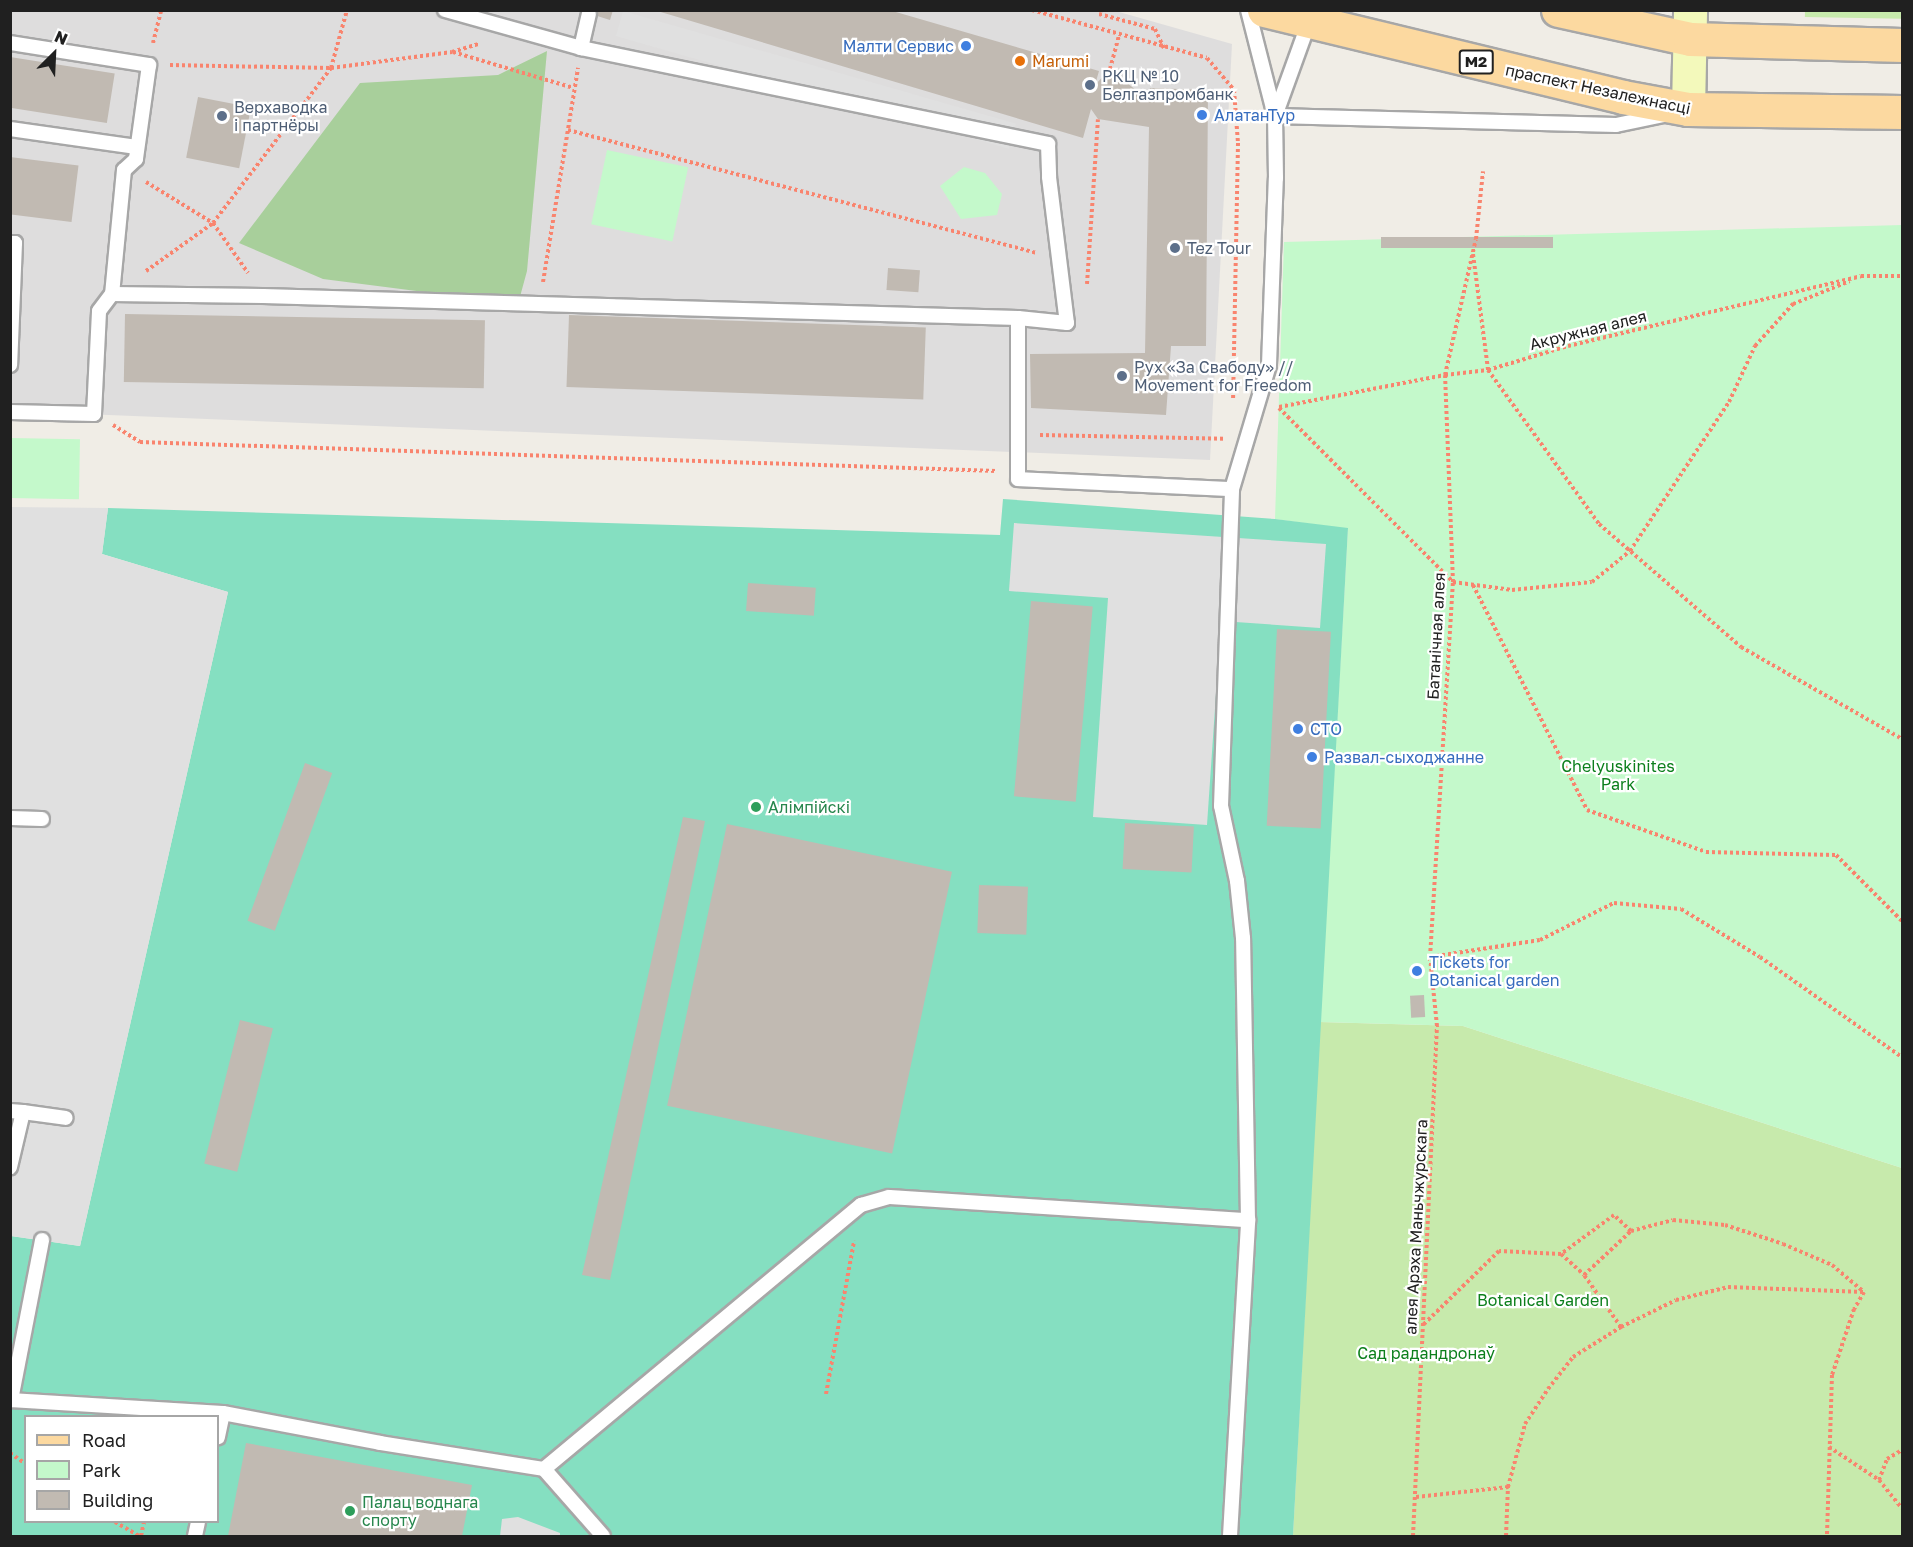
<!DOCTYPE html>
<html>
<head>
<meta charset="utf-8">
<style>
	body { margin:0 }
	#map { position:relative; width:1913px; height:1547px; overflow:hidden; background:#f0ede6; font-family:"Golos Text",sans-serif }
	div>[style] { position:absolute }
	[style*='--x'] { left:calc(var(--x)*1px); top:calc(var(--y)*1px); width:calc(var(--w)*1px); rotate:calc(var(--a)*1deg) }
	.residential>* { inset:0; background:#dedddd }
	.grass>* { inset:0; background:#c7eaac; transform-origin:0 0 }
	.forest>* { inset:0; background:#a8cf9b }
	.park>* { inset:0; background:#c4f9cb; transform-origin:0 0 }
	.pitch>* { inset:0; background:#85dfc1 }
	.parking>* { inset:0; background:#e0e0e0; transform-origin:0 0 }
	.building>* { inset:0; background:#c1bab2; transform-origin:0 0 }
	.path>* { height:4px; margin-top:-2px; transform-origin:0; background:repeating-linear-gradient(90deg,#f9846e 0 3px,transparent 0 6px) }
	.roads { filter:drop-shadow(2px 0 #a7a7a7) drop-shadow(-2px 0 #a7a7a7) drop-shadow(0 2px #a7a7a7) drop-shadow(0 -2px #a7a7a7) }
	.service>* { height:14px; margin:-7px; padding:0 7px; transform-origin:7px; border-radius:7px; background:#fff }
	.secondary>* { height:33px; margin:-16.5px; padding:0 16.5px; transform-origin:16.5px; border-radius:16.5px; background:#f3f9bb }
	.primary>* { height:33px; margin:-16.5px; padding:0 16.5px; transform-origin:16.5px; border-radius:16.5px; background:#fcd9a0 }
	.dots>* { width:16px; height:16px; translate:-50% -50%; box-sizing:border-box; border:3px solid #fff; border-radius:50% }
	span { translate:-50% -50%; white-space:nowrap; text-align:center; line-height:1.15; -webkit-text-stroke:4.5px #fff; paint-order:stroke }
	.shield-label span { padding:2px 4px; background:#fff; border:2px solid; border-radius:4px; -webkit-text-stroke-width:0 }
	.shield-label { font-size:15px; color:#202020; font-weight:700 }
	.shop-label { font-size:16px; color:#366cbe }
	.right { translate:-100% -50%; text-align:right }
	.left { translate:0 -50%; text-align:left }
	.food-label { font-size:16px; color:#c56008 }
	.service-label { font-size:16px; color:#4e5e75 }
	.street-label { font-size:16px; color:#202020 }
	.park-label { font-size:16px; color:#0c7f1c }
	.leisure-label { font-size:16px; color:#27864d }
	.frame { position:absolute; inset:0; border:12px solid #202020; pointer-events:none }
	.legend { position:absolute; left:24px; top:1415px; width:195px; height:108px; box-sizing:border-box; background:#fff; border:2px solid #a6a6a6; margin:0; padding:8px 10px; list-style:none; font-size:18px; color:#202020 }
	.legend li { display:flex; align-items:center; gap:12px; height:30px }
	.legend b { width:30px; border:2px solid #a6a6a6 }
	.north { position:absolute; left:24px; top:24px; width:60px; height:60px; -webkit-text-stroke:4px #fff; paint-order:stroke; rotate:24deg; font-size:16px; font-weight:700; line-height:24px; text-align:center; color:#202020 }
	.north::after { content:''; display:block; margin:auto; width:21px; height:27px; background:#202020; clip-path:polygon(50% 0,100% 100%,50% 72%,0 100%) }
</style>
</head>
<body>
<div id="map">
	<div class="residential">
		<div style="clip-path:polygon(1112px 10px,1232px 44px,1210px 460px,11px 411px,11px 11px)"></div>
	</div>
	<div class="grass">
		<div style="left:1805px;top:10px;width:97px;height:7px;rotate:1deg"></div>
		<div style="clip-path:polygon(1320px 1022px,1463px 1026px,1902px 1168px,1902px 1536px,1293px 1536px)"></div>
	</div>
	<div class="forest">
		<div style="clip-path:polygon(547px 51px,527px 271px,518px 304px,323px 279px,239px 243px,360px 83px,498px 75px)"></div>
	</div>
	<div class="park">
		<div style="left:607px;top:150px;width:83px;height:76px;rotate:12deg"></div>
		<div style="clip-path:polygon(964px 167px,985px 173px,1002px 194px,997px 215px,961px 219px,940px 186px)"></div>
		<div style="clip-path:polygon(1902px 225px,1902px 1168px,1463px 1026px,1320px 1022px,1348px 529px,1275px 519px,1284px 242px)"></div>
		<div style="left:11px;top:438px;width:69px;height:60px;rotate:1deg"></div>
	</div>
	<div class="pitch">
		<div style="clip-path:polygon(evenodd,1003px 499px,1275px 519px,1348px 528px,1293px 1536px,11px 1536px,11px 1236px,80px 1246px,228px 592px,102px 554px,108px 508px,1000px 535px,1003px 499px,26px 1416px,218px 1416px,218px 1522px,26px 1522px,26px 1416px)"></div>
	</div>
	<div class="parking">
		<div style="left:623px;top:11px;width:409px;height:26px;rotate:16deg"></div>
		<div style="clip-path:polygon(11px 507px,108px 508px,102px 554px,228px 592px,80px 1246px,11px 1236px)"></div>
		<div style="clip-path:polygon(1014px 523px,1326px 544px,1320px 628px,1221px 621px,1207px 825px,1093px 817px,1108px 598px,1009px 591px)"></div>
		<div style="clip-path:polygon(518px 1517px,560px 1533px,560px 1536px,500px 1536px,502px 1519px)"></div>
	</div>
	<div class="building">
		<div style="clip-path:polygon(578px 10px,613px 10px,610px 20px)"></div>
		<div style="clip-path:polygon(654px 10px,889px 10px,1099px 71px,1095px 85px,1110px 69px,1148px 100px,1150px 88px,1208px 90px,1206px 346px,1171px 346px,1166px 415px,1031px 408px,1030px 354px,1145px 353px,1149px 127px,1098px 119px,1091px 109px,1083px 138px)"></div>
		<div style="left:10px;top:57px;width:106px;height:50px;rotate:9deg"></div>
		<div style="left:198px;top:97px;width:54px;height:62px;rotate:11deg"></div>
		<div style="left:10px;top:157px;width:69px;height:57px;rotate:7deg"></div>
		<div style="left:1553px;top:237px;width:11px;height:172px;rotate:90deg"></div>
		<div style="left:888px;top:268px;width:32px;height:22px;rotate:4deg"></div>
		<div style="left:125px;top:314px;width:360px;height:68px;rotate:1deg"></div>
		<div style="left:569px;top:315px;width:357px;height:72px;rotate:2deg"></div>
		<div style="left:748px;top:583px;width:68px;height:28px;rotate:4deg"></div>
		<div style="left:1031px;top:601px;width:62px;height:196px;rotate:5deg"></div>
		<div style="left:1277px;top:629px;width:54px;height:197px;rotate:3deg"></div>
		<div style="left:305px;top:763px;width:29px;height:168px;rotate:20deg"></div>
		<div style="clip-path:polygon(683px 817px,705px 821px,610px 1280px,582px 1275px)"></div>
		<div style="left:1125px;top:823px;width:69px;height:46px;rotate:3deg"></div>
		<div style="left:727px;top:824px;width:230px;height:288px;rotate:12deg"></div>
		<div style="left:979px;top:885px;width:49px;height:48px;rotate:2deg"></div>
		<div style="left:1424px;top:995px;width:22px;height:14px;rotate:87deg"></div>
		<div style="left:240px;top:1020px;width:34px;height:148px;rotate:14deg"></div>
		<div style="clip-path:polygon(246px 1443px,472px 1485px,462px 1536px,228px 1536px)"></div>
	</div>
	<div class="path">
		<div style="--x:1032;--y:10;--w:181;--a:15.3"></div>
		<div style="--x:1207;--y:58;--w:42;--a:49.8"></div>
		<div style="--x:1234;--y:90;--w:53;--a:85.7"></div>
		<div style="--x:1238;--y:143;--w:256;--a:91.1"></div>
		<div style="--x:1099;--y:14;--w:58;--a:15"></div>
		<div style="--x:1155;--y:29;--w:21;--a:65"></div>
		<div style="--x:153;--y:43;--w:34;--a:-76"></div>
		<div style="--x:453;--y:52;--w:126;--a:16.6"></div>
		<div style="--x:170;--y:65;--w:161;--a:1.1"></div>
		<div style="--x:331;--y:68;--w:60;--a:-74.6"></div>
		<div style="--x:1110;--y:69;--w:34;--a:-75"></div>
		<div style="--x:568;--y:130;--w:485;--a:14.7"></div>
		<div style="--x:146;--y:182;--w:79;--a:31.5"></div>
		<div style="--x:213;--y:223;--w:61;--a:55"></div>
		<div style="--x:1473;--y:254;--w:117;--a:82.6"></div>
		<div style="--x:1488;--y:370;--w:190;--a:54.2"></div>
		<div style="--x:1599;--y:524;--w:188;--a:40.9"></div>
		<div style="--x:1741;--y:647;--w:185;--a:29.7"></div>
		<div style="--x:146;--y:271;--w:82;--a:-35.6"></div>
		<div style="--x:213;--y:223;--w:195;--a:-52.7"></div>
		<div style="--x:331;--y:68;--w:122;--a:-7.5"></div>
		<div style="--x:452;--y:52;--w:28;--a:-17"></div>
		<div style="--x:543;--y:282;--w:217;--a:-80.7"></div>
		<div style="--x:1087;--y:284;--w:165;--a:-86.2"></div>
		<div style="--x:1279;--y:407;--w:169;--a:-10.9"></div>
		<div style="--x:1445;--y:375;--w:43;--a:-6.6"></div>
		<div style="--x:1488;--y:370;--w:84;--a:-16.7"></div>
		<div style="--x:1568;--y:346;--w:301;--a:-13.4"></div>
		<div style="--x:1861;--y:276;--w:41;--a:0"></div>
		<div style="--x:1279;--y:408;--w:246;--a:45"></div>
		<div style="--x:1453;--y:582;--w:60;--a:7.7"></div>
		<div style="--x:1512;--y:590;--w:80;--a:-5.7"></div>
		<div style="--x:1592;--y:582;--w:49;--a:-39.2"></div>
		<div style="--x:1630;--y:551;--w:179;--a:-56.4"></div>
		<div style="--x:1729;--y:402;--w:62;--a:-65.1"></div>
		<div style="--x:1755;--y:346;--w:57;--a:-47.9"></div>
		<div style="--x:1793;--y:304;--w:61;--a:-22"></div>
		<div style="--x:113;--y:425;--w:32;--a:32"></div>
		<div style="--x:140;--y:442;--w:857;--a:1.94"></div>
		<div style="--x:1040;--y:435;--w:185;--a:1.2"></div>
		<div style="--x:1473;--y:585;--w:252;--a:63.1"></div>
		<div style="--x:1587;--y:810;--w:126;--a:19.4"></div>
		<div style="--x:1706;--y:852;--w:130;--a:1.3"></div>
		<div style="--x:1836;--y:855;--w:93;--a:45"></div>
		<div style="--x:1430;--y:957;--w:111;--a:-8.8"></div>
		<div style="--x:1540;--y:940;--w:83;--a:-26.6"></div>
		<div style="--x:1614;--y:903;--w:67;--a:5.1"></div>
		<div style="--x:1681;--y:909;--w:92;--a:31.3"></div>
		<div style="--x:1760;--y:957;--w:174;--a:35.2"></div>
		<div style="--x:1631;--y:1231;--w:43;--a:-14.7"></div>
		<div style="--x:1673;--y:1220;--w:52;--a:5.5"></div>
		<div style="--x:1725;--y:1225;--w:61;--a:18.1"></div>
		<div style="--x:1783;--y:1244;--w:53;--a:23.2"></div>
		<div style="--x:1832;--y:1265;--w:42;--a:40.2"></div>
		<div style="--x:1561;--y:1254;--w:31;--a:42"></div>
		<div style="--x:1621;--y:1327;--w:61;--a:-26.1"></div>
		<div style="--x:1676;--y:1300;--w:54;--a:-14"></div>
		<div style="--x:1728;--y:1287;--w:136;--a:2.1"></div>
		<div style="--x:1864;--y:1292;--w:20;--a:120"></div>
		<div style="--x:1854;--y:1309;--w:70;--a:108.4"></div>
		<div style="--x:1832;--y:1375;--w:161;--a:91.8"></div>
		<div style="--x:826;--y:1394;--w:156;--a:-79.6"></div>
		<div style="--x:1829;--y:1447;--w:60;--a:33.4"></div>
		<div style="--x:1879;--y:1480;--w:36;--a:51"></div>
		<div style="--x:10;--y:1453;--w:19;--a:35"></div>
		<div style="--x:1879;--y:1480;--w:22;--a:-69"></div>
		<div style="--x:1887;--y:1459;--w:17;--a:-31"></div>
		<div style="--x:1416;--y:1497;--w:93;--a:-6.2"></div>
		<div style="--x:1508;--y:1487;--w:65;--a:-74.9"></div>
		<div style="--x:1525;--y:1424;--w:42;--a:-56.7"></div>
		<div style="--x:1548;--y:1389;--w:41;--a:-52"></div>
		<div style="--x:1573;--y:1357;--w:57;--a:-32"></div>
		<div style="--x:1621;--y:1327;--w:64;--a:-125.4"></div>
		<div style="--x:1584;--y:1275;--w:64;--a:-43.1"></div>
		<div style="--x:1631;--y:1231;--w:23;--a:-137"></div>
		<div style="--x:1614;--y:1215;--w:66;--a:143.7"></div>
		<div style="--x:1561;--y:1254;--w:62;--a:-177.2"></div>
		<div style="--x:1499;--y:1251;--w:105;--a:135.8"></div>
		<div style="--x:115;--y:1522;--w:28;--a:30"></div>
		<div style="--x:141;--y:1536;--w:14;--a:-78"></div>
		<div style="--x:1413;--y:1536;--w:511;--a:-87.31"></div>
		<div style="--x:1437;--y:1026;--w:69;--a:-95.8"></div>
		<div style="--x:1430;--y:957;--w:376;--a:-86.5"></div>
		<div style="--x:1453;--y:582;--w:207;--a:-92.2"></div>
		<div style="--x:1445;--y:375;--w:139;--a:-77.2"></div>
		<div style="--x:1476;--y:239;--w:68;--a:-84.1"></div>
		<div style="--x:1506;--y:1536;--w:49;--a:-87.7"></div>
	</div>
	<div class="roads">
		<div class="service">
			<div style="--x:445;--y:10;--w:141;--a:15.6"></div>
			<div style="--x:581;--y:48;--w:477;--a:11.6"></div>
			<div style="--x:1048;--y:144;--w:33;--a:88"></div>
			<div style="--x:1049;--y:177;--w:147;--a:83"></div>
			<div style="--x:1067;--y:323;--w:49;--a:-174.2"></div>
			<div style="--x:1018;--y:318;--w:161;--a:90"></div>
			<div style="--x:1018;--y:479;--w:214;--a:2.7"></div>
			<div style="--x:1232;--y:489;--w:129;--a:-73.4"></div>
			<div style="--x:1269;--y:365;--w:187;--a:-87.9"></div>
			<div style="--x:1276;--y:178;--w:62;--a:-90.9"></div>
			<div style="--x:1275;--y:116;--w:109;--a:-104.3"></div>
			<div style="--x:10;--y:43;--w:141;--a:9"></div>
			<div style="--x:149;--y:65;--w:95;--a:97.9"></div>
			<div style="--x:136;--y:159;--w:16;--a:137"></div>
			<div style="--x:124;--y:170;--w:125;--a:95.5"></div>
			<div style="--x:581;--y:48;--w:35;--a:-77"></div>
			<div style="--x:1275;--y:116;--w:341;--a:1.5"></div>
			<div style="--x:1616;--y:125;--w:49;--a:-11.8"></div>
			<div style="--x:1275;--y:116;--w:100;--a:-70.1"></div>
			<div style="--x:10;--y:129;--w:128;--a:8.1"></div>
			<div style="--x:10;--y:243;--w:5;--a:0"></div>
			<div style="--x:15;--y:243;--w:122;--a:92.3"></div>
			<div style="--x:10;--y:412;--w:84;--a:1.4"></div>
			<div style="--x:94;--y:414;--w:103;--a:-87.2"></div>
			<div style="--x:99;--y:311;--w:21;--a:-53"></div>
			<div style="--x:112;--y:294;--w:151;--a:0.8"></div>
			<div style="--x:263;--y:296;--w:755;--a:1.67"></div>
			<div style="--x:10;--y:818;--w:32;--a:2"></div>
			<div style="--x:10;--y:1111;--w:13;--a:4"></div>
			<div style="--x:23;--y:1112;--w:57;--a:103.3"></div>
			<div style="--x:23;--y:1112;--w:43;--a:7.9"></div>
			<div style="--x:10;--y:1400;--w:213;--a:3.5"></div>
			<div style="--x:223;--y:1413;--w:25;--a:102"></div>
			<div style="--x:11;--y:1400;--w:163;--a:-79"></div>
			<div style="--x:223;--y:1413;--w:160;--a:10.8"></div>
			<div style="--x:380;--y:1443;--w:166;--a:9"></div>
			<div style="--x:544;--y:1469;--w:89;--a:48.6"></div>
			<div style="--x:544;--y:1469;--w:413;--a:-39.8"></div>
			<div style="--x:861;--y:1205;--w:29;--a:-16"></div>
			<div style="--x:889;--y:1197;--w:360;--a:3.7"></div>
			<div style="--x:195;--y:1536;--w:14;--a:-78"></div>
			<div style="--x:1230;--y:1536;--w:317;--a:-86.7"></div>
			<div style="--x:1248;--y:1220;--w:282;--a:-91"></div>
			<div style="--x:1243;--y:938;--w:57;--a:-96"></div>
			<div style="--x:1237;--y:881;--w:77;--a:-102"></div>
			<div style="--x:1221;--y:806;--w:317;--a:-88"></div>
		</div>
		<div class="secondary">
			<div style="--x:1688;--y:109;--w:99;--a:-88.8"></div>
		</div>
		<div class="primary">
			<div style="--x:1264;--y:10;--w:369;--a:13.6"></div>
			<div style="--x:1623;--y:97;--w:66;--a:10.5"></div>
			<div style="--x:1688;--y:109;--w:214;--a:0.8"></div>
			<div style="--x:1558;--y:10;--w:135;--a:12.4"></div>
			<div style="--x:1690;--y:39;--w:212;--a:1.6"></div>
		</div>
	</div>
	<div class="dots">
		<div style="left:966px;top:46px;background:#3f7fe0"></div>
		<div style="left:1020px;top:61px;background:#e8710a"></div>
		<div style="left:1090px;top:85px;background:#5c6f8a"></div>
		<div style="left:1202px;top:115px;background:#3f7fe0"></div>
		<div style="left:222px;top:116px;background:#5c6f8a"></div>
		<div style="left:1175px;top:248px;background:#5c6f8a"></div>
		<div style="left:1122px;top:376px;background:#5c6f8a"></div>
		<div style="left:1298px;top:729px;background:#3f7fe0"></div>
		<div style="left:1312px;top:757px;background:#3f7fe0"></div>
		<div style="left:756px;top:807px;background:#2e9e5b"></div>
		<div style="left:1417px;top:971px;background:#3f7fe0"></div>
		<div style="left:350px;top:1511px;background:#2e9e5b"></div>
	</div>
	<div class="shield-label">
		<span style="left:1476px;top:62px">М2</span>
	</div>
	<div class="shop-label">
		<span class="right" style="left:954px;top:46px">Малти Сервис</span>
		<span class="left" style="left:1214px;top:115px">АлатанТур</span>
		<span class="left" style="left:1310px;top:729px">СТО</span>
		<span class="left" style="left:1324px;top:757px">Развал-сыходжанне</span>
		<span class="left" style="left:1429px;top:971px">Tickets for<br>Botanical garden</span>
	</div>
	<div class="food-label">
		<span class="left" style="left:1032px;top:61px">Marumi</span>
	</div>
	<div class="service-label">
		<span class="left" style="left:1102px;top:85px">РКЦ № 10<br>Белгазпромбанк</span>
		<span class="left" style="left:234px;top:116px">Верхаводка<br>і партнёры</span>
		<span class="left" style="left:1187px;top:248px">Tez Tour</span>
		<span class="left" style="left:1134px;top:376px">Рух «За Свабоду» //<br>Movement for Freedom</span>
	</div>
	<div class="street-label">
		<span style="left:1598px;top:89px;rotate:12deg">праспект Незалежнасці</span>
		<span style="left:1588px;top:330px;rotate:-14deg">Акружная алея</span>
		<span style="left:1436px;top:636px;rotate:-87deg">Батанічная алея</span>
		<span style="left:1416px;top:1227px;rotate:-87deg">алея Арэха Маньчжурскага</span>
	</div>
	<div class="park-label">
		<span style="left:1618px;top:775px">Chelyuskinites<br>Park</span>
		<span style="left:1543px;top:1300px">Botanical Garden</span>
		<span style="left:1426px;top:1353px">Сад радандронаў</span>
	</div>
	<div class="leisure-label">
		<span class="left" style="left:768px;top:807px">Алімпійскі</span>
		<span class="left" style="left:362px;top:1511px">Палац воднага<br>спорту</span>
	</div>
	<div class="frame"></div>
	<ul class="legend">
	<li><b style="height:8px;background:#fcd9a0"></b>Road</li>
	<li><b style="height:16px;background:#c4f9cb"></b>Park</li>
	<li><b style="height:16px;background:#c1bab2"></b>Building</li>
	</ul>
	<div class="north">N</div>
</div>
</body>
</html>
